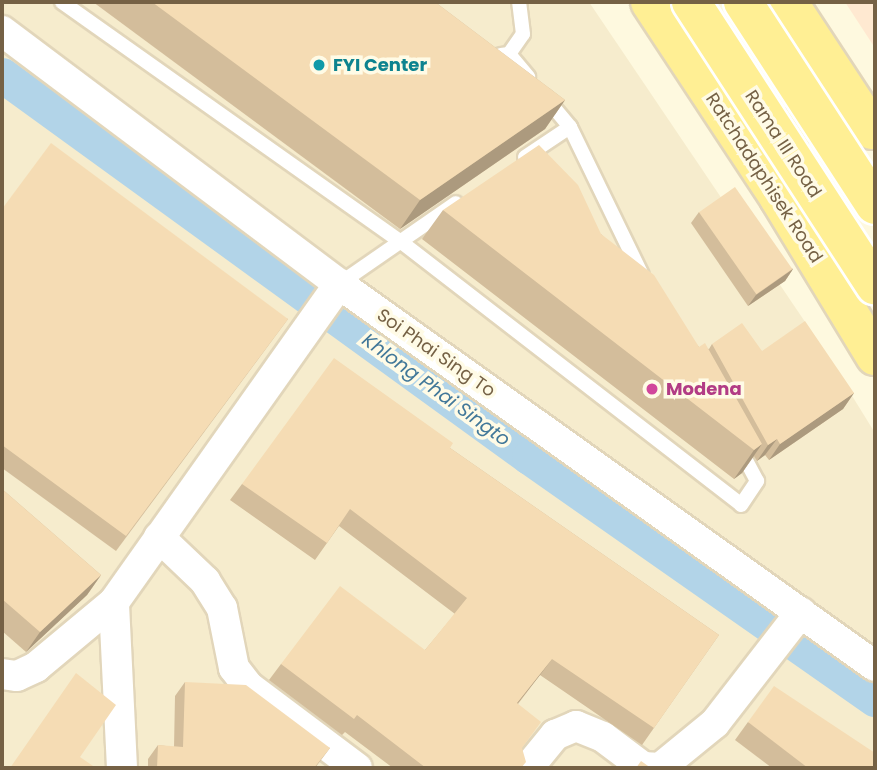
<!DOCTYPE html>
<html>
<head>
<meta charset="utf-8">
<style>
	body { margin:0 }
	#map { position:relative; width:877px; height:770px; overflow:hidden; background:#fef9df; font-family:Poppins,sans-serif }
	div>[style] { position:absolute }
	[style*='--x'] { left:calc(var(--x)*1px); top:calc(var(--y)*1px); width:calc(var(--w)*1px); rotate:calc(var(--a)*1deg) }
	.residential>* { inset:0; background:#f6eccd }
	.commercial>* { inset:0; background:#ffe9d1 }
	.canal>* { height:35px; margin:-17.5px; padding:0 17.5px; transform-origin:17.5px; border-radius:17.5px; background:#b2d4e8 }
	.roads { filter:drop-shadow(2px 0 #e2d6ba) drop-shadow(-2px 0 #e2d6ba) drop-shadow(0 2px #e2d6ba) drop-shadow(0 -2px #e2d6ba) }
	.service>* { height:14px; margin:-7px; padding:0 7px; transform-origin:7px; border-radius:7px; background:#fff }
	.minor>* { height:30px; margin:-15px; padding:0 15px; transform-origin:15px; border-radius:15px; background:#fff }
	.primary>* { height:38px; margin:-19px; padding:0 19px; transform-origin:19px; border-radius:19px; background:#ffef94 }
	.bridges { filter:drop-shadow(2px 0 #fff) drop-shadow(-2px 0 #fff) drop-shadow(0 2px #fff) drop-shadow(0 -2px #fff) }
	.primary-bridge>* { height:38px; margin:-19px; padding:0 19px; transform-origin:19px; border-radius:19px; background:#ffef94 }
	.wall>* { inset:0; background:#d3bd9b }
	.shaded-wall>* { inset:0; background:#ac9a7e }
	.building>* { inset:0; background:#f5dcb4; transform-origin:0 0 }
	.dots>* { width:19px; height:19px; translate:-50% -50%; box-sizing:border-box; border:4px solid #fffbe6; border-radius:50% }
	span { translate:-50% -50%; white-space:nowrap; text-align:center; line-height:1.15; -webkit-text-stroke:7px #fffbe6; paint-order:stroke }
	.culture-label { font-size:18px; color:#0d838f; font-weight:700 }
	.left { translate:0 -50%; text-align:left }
	.street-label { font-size:18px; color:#756145 }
	.hotel-label { font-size:18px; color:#b23c85; font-weight:700 }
	.water-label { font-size:19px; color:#427899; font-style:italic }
	.frame { position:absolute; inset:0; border:4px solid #756145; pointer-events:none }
</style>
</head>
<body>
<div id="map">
	<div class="residential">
		<div style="clip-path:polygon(2px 2px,589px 2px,820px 344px,875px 433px,875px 768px,2px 768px)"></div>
	</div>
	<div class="commercial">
		<div style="clip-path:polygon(845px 2px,875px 2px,875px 48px)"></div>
	</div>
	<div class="canal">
		<div style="--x:2;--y:75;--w:651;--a:35.94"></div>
		<div style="--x:529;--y:457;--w:422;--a:35"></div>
	</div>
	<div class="roads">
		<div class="service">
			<div style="--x:62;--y:2;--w:414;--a:35.3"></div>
			<div style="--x:400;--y:241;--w:431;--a:37.7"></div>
			<div style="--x:741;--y:505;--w:29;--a:-56"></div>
			<div style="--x:757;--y:481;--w:36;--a:-118"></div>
			<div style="--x:509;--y:54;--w:30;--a:50"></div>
			<div style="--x:501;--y:55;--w:8;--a:-7"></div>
			<div style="--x:509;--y:54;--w:24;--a:-55"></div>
			<div style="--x:523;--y:34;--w:32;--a:-97"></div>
			<div style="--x:545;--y:97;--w:39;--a:50"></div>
			<div style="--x:570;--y:127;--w:165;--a:64.1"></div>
			<div style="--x:525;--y:157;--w:54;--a:-33.7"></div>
			<div style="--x:339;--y:284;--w:142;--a:-34.7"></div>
		</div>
		<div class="minor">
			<div style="--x:2;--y:31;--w:421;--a:36.9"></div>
			<div style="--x:339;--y:284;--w:658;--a:35.48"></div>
			<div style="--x:159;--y:537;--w:64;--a:43.7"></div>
			<div style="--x:205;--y:581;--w:32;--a:58"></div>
			<div style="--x:222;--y:608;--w:61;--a:78.7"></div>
			<div style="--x:234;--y:668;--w:24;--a:52"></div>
			<div style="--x:249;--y:687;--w:135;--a:36.9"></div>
			<div style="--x:2;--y:674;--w:15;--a:8"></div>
			<div style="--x:17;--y:676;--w:21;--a:-25"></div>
			<div style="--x:36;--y:667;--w:102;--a:-39.8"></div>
			<div style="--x:122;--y:768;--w:166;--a:-92.8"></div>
			<div style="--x:114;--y:602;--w:390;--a:-54.7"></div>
			<div style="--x:528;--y:768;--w:43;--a:-50.7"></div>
			<div style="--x:555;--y:735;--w:23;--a:-23"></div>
			<div style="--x:576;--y:726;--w:29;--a:22"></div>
			<div style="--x:603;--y:737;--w:50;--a:36.9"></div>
			<div style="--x:643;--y:767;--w:17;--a:3"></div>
			<div style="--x:660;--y:768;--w:71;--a:-39.3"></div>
			<div style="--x:715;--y:723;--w:140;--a:-52.2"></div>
		</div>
		<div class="primary">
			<div style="--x:650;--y:2;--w:235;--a:56.6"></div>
			<div style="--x:779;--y:198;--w:185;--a:58.7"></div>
			<div style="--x:788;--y:2;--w:149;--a:56.7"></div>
			<div style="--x:774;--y:172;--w:13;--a:-103"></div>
			<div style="--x:771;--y:159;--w:30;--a:-57"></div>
			<div style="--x:787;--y:134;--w:29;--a:-38"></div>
			<div style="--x:810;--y:116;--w:32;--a:-9"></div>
			<div style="--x:842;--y:111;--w:36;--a:32"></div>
		</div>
	</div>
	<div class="bridges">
		<div class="primary-bridge">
			<div style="--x:691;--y:2;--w:338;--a:57"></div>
			<div style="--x:743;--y:2;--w:242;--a:57"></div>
		</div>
	</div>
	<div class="wall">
		<div style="clip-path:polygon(93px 2px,435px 2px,565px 100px,545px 129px,400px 229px)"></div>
		<div style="clip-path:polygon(2px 209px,288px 319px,116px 551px,2px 468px)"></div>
		<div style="clip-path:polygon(443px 210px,601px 234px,699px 347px,709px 349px,712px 344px,762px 351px,854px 393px,843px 409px,769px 460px,765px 455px,757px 461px,754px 456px,742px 473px,734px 479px,422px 239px)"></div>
		<div style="clip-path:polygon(699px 212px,793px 269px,785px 281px,748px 306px,691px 223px)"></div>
		<div style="clip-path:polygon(450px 448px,719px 635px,642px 745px,540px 675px,518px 704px,522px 748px,521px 768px,393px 768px,345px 732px,342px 735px,269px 680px,281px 664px,425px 650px,455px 614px,339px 526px,315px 560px,230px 500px,242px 484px)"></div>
		<div style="clip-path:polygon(2px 489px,101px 575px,87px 595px,26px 652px,2px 631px)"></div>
		<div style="clip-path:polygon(185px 682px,330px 748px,315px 768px,148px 768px,148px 759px,158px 745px,174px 747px,175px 696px)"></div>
		<div style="clip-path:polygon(748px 722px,875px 768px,772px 768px,735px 740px)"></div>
	</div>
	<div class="shaded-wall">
		<div style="clip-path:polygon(565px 100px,545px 129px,400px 229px,420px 200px)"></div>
		<div style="clip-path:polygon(793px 269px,785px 281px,748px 306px,756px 295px)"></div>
		<div style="clip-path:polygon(854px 393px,843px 409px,769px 460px,780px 444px)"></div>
		<div style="clip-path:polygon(777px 439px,765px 455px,757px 461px,768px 445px)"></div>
		<div style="clip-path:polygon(762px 444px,742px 473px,734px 479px,754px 450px)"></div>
		<div style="clip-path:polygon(101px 575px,87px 595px,26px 652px,40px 632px)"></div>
		<div style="clip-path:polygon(552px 659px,540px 675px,505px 719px,517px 703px)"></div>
	</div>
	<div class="building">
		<div style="clip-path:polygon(152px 2px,435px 2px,565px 100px,420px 200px)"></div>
		<div style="clip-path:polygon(51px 143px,288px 319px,126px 536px,2px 445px,2px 209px)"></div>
		<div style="clip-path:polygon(539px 145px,578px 185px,601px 234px,654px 275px,699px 347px,705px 343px,762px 444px,754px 450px,443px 210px)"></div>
		<div style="left:735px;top:187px;width:100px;height:44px;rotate:55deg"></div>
		<div style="clip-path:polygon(805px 321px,854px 393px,780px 444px,777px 439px,768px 445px,712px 344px,742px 323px,762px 351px)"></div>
		<div style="clip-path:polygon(334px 358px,453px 443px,450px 448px,719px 635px,654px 728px,552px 659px,517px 703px,541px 722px,522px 748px,526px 762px,521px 768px,461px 768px,459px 766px,458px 768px,426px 768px,357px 715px,354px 719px,281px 664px,340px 586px,425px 650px,467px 598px,350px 509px,327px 543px,242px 484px)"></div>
		<div style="clip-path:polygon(2px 489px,101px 575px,40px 632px,2px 599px)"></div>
		<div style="clip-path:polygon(76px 673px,116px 705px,80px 757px,96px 768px,10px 768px)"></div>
		<div style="clip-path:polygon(185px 682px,246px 685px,330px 748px,314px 768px,157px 768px,158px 745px,183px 747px)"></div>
		<div style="clip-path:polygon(774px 686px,875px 753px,875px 768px,808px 768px,748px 722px)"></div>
		<div style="clip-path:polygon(641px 761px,651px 768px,636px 768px)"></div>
	</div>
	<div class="dots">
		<div style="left:319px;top:65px;background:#0f9aa8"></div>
		<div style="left:652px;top:389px;background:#d1479c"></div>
	</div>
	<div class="culture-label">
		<span class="left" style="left:333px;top:65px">FYI Center</span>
	</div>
	<div class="street-label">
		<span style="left:783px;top:144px;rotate:57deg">Rama III Road</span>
		<span style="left:764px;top:178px;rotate:57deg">Ratchadaphisek Road</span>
		<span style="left:436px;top:353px;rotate:35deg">Soi Phai Sing To</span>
	</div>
	<div class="hotel-label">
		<span class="left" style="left:666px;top:389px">Modena</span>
	</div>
	<div class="water-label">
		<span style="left:436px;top:390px;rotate:36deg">Khlong Phai Singto</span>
	</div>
	<div class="frame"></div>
</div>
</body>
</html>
